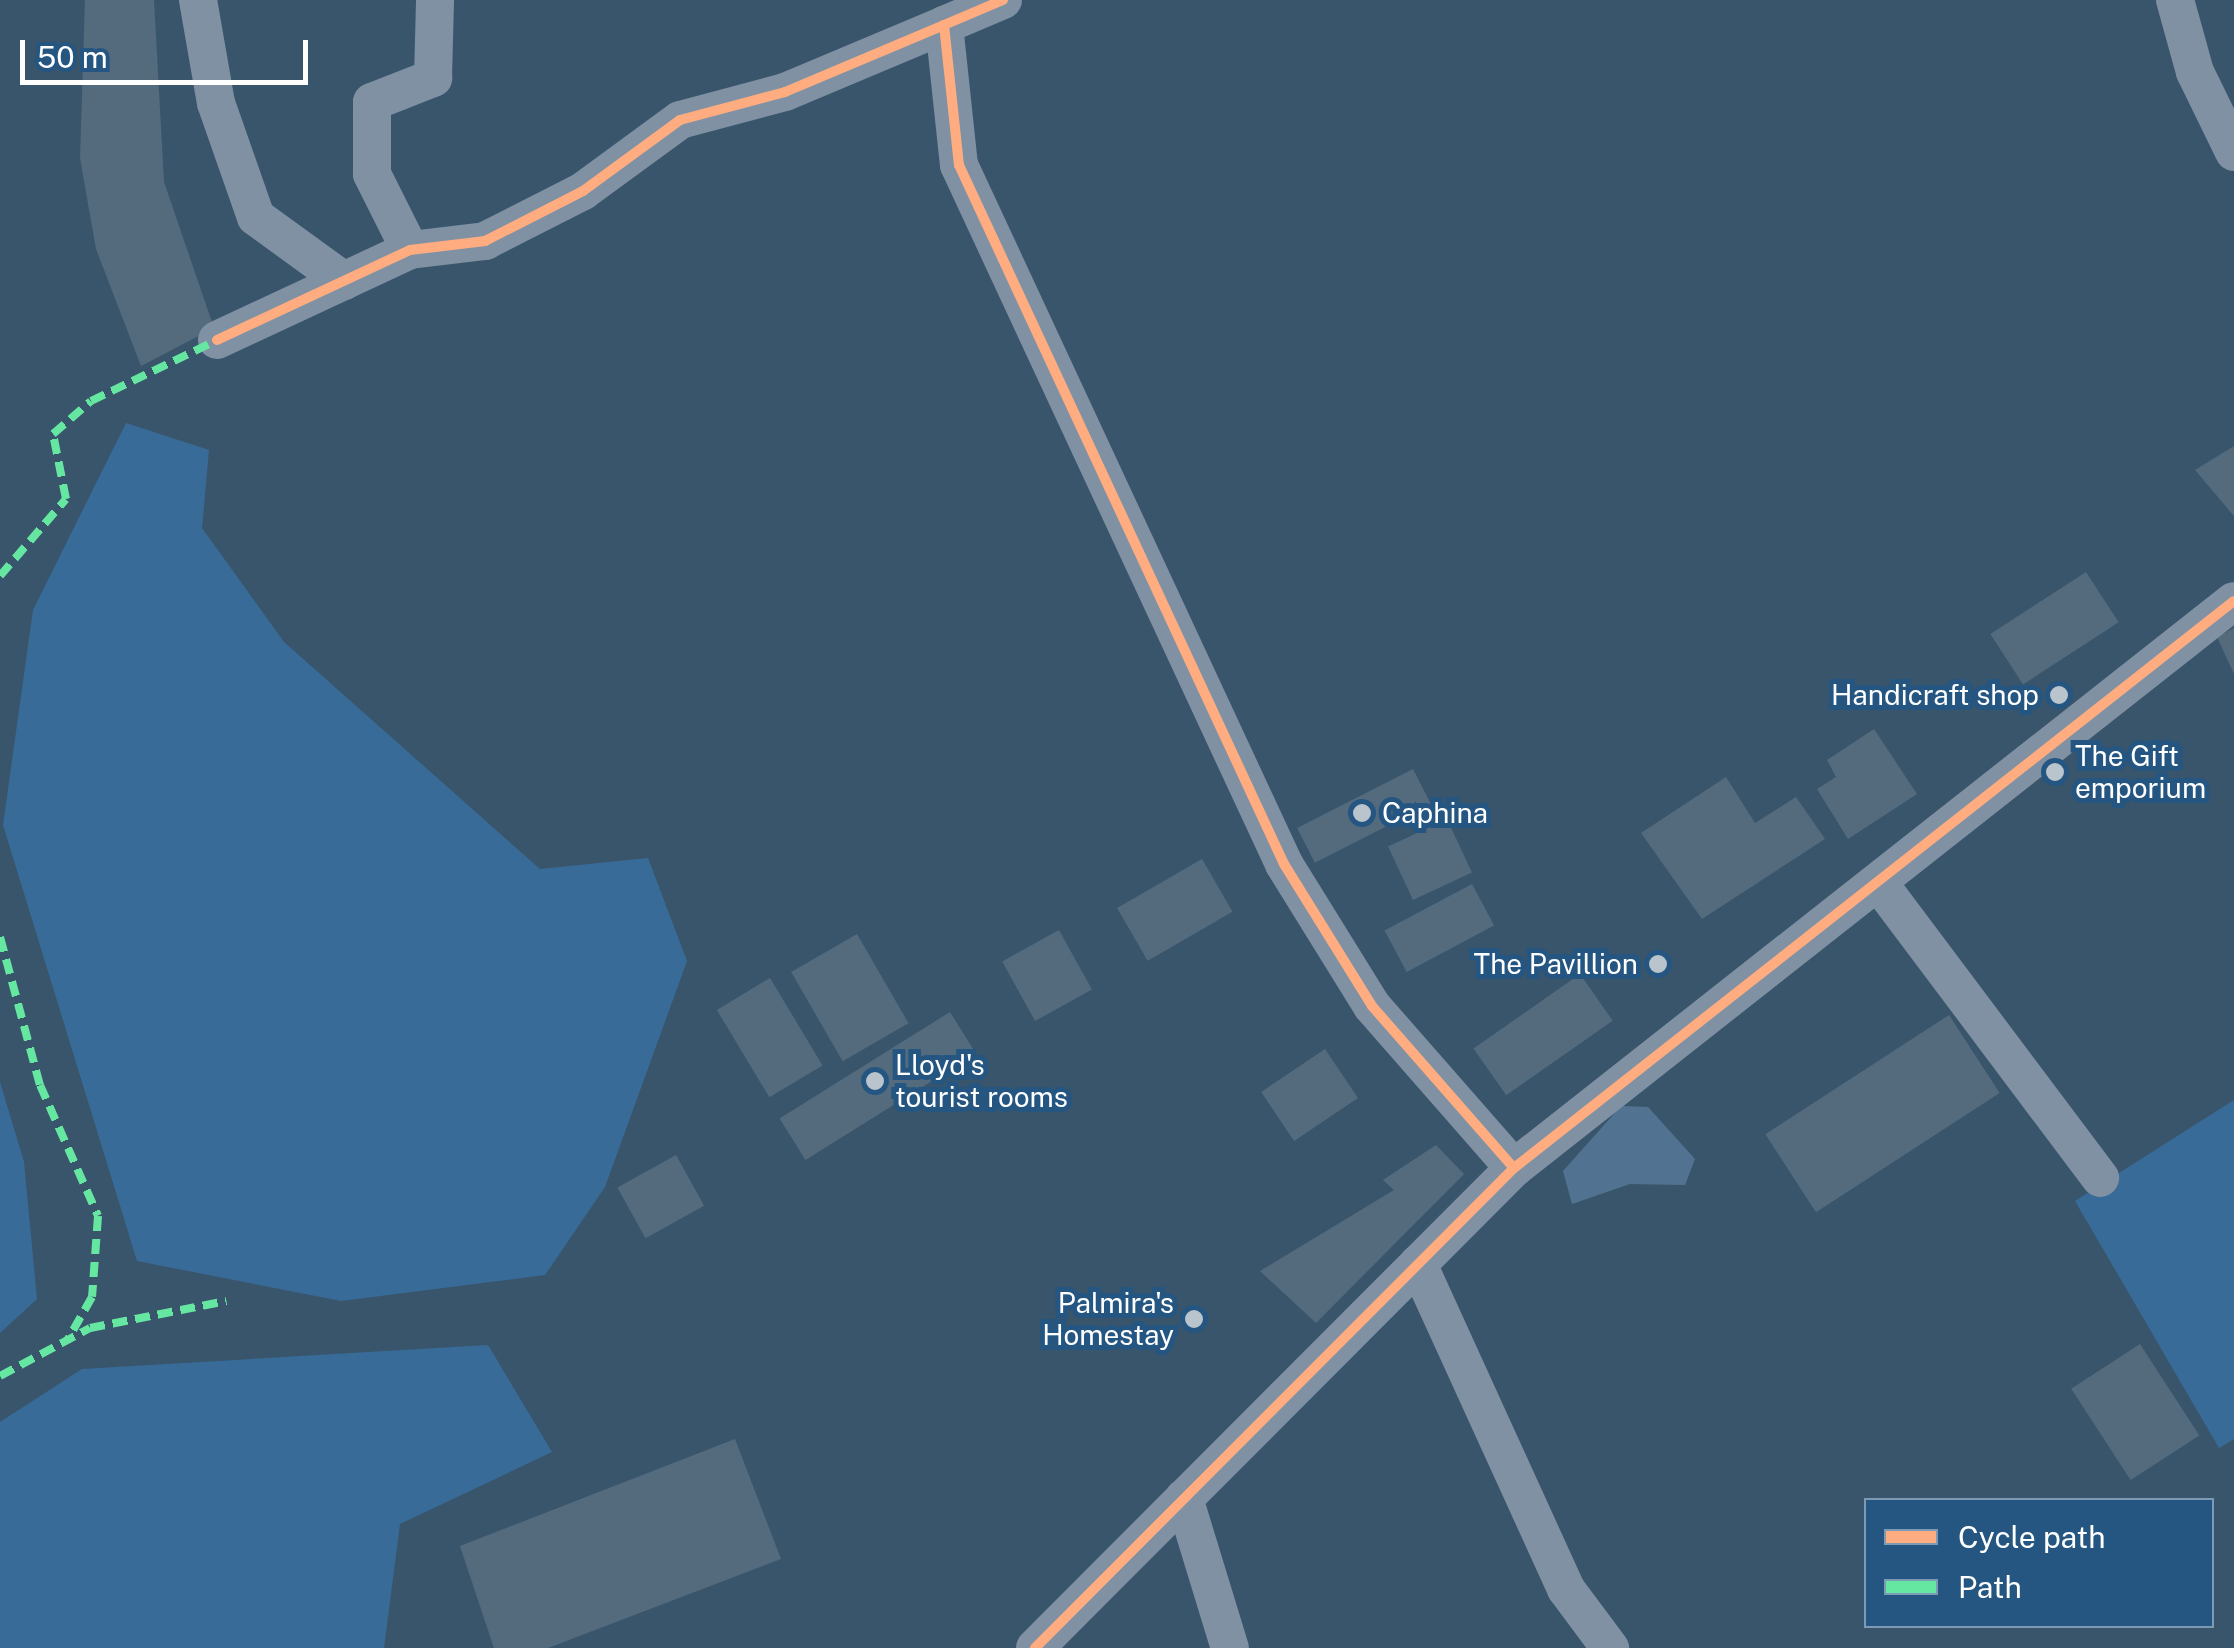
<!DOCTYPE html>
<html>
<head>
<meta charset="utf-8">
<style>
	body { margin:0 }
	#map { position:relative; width:2234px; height:1648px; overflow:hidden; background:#39556c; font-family:"Public Sans",sans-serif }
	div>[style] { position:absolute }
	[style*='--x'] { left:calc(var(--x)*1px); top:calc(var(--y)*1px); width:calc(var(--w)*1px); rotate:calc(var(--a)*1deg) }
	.green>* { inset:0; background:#396b98 }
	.water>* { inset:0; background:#517391 }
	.building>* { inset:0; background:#546b7e; transform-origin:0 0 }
	.minor>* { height:38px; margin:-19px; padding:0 19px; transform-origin:19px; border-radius:19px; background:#7f91a2 }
	.quiet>* { height:8px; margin-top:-4px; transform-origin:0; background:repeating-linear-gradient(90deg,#66e7a1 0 15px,transparent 0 23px) }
	.cycleway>* { height:10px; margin:-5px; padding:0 5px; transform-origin:5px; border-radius:5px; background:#ffac80 }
	.dots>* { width:28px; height:28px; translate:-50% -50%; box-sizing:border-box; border:5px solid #245681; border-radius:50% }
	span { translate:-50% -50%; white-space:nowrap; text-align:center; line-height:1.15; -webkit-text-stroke:10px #245681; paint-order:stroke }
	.poi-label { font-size:28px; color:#fff }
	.right { translate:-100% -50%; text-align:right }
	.left { translate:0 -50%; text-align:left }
	.legend { position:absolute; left:1864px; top:1498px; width:350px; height:130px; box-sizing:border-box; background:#245681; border:2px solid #7c9ab3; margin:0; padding:12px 18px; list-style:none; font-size:30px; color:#fff }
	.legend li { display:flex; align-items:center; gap:20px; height:50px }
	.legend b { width:50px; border:2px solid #7c9ab3 }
	.scale { position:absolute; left:20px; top:40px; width:288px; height:45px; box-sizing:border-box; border:5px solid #fff; border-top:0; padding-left:12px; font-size:30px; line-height:35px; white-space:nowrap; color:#fff; -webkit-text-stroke:8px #245681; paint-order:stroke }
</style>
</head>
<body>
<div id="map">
	<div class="green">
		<div style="clip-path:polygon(126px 423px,209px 450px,202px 528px,284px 642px,540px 869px,648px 858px,687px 961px,605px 1187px,545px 1275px,341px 1301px,137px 1261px,3px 825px,33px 610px)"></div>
		<div style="clip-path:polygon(0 1082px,24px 1162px,37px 1299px,0 1333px)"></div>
		<div style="clip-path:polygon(2234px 1100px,2234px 1439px,2219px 1448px,2075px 1201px)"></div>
		<div style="clip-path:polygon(488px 1345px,552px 1452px,400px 1524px,384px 1648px,0 1648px,0 1422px,82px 1369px)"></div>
	</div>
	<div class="water">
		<div style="clip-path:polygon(1621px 1106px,1648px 1107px,1695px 1159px,1685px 1185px,1630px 1184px,1572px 1204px,1563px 1171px)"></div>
	</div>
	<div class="building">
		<div style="clip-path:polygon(85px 0,154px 0,164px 182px,214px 328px,141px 366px,96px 249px,80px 158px)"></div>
		<div style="clip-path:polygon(2234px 446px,2234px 516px,2195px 470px)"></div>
		<div style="left:2086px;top:572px;width:60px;height:114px;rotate:57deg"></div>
		<div style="clip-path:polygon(2234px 628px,2234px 674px,2217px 637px)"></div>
		<div style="clip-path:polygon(1874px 729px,1917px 794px,1848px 839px,1817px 789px,1836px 777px,1827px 760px)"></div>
		<div style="left:1413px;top:769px;width:39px;height:130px;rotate:63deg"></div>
		<div style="clip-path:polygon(1726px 777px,1755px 823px,1796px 797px,1825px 839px,1702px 919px,1641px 833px)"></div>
		<div style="left:1447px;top:819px;width:59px;height:65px;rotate:65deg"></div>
		<div style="left:1202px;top:859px;width:61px;height:98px;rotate:60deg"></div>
		<div style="left:1472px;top:884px;width:47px;height:99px;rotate:62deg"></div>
		<div style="left:1059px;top:930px;width:68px;height:65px;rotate:61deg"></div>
		<div style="left:857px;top:934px;width:103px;height:76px;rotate:60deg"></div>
		<div style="left:1580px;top:974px;width:57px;height:130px;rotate:55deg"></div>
		<div style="left:770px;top:978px;width:102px;height:62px;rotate:59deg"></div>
		<div style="left:950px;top:1012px;width:49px;height:201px;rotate:58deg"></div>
		<div style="left:1949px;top:1015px;width:93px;height:219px;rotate:57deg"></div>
		<div style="left:1325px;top:1049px;width:59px;height:77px;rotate:56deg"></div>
		<div style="clip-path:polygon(1436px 1145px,1464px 1174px,1316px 1323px,1260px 1271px,1394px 1190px,1383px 1180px)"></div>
		<div style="left:676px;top:1155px;width:58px;height:67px;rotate:61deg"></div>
		<div style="left:2140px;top:1344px;width:109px;height:82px;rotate:57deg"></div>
		<div style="clip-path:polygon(735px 1439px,781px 1559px,548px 1648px,494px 1648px,460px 1546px)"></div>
	</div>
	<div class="minor">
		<div style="--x:198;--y:0;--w:105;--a:80.1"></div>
		<div style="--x:216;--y:103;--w:121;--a:70.7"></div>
		<div style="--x:256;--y:217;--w:109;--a:36"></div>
		<div style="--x:1003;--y:0;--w:64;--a:157"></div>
		<div style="--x:944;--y:25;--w:141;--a:83.9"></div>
		<div style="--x:959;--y:165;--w:771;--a:65.06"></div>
		<div style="--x:1284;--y:864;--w:167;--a:58.2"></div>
		<div style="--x:1372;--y:1006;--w:215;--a:48.8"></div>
		<div style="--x:2175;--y:0;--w:75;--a:74.5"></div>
		<div style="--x:2195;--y:72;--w:89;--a:64"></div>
		<div style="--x:410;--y:250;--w:85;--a:-116.6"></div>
		<div style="--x:372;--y:174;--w:72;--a:-90"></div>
		<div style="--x:372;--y:102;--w:66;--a:-21.5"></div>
		<div style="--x:433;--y:78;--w:78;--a:-88.5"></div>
		<div style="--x:217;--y:340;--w:213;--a:-25"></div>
		<div style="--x:410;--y:250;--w:76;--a:-6.8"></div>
		<div style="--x:485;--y:241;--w:110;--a:-27"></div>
		<div style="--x:583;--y:191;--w:120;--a:-36.2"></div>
		<div style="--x:680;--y:120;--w:109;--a:-14.9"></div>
		<div style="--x:785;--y:92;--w:173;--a:-22.8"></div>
		<div style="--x:1878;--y:882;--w:370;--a:53.1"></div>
		<div style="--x:1418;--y:1264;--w:357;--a:65.5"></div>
		<div style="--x:1566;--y:1589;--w:74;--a:53.3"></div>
		<div style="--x:1184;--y:1498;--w:157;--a:73"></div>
		<div style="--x:1035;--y:1648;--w:678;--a:-45.06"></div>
		<div style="--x:1514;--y:1168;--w:916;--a:-38.22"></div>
	</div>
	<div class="quiet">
		<div style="--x:0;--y:576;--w:101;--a:-49.4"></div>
		<div style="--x:66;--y:499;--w:66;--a:-101.3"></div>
		<div style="--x:53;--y:434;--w:50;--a:-41"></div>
		<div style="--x:91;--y:401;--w:140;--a:-25.8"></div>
		<div style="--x:0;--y:937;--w:153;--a:74.9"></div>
		<div style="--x:40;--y:1085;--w:143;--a:66.1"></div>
		<div style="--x:98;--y:1216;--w:81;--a:94.2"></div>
		<div style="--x:92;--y:1297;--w:51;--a:119.6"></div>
		<div style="--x:0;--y:1376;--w:102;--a:-28.1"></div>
		<div style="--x:90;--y:1328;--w:139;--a:-11.2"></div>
	</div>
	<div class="cycleway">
		<div style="--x:1003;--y:0;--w:64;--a:157"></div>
		<div style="--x:944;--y:25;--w:141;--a:83.9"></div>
		<div style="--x:959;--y:165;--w:771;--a:65.06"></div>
		<div style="--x:1284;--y:864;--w:167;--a:58.2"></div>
		<div style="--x:1372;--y:1006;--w:215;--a:48.8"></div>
		<div style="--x:217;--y:340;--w:213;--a:-25"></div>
		<div style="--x:410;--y:250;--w:76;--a:-6.8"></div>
		<div style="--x:485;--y:241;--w:110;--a:-27"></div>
		<div style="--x:583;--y:191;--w:120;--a:-36.2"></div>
		<div style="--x:680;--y:120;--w:109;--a:-14.9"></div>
		<div style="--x:785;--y:92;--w:173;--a:-22.8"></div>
		<div style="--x:1035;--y:1648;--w:678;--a:-45.06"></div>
		<div style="--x:1514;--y:1168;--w:916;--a:-38.22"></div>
	</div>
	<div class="dots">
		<div style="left:2059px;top:695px;background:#bac4cc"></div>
		<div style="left:2055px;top:772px;background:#bac4cc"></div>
		<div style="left:1362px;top:813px;background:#bac4cc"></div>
		<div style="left:1658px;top:964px;background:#bac4cc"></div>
		<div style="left:875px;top:1081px;background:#bac4cc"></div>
		<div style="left:1194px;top:1319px;background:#bac4cc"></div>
	</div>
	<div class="poi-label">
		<span class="right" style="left:2039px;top:695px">Handicraft shop</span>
		<span class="left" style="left:2075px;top:772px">The Gift<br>emporium</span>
		<span class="left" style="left:1382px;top:813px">Caphina</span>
		<span class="right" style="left:1638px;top:964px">The Pavillion</span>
		<span class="left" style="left:895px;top:1081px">Lloyd's<br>tourist rooms</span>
		<span class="right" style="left:1174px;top:1319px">Palmira's<br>Homestay</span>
	</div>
	<ul class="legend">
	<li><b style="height:12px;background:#ffac80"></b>Cycle path</li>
	<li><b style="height:12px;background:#66e7a1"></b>Path</li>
	</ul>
	<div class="scale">50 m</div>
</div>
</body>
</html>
